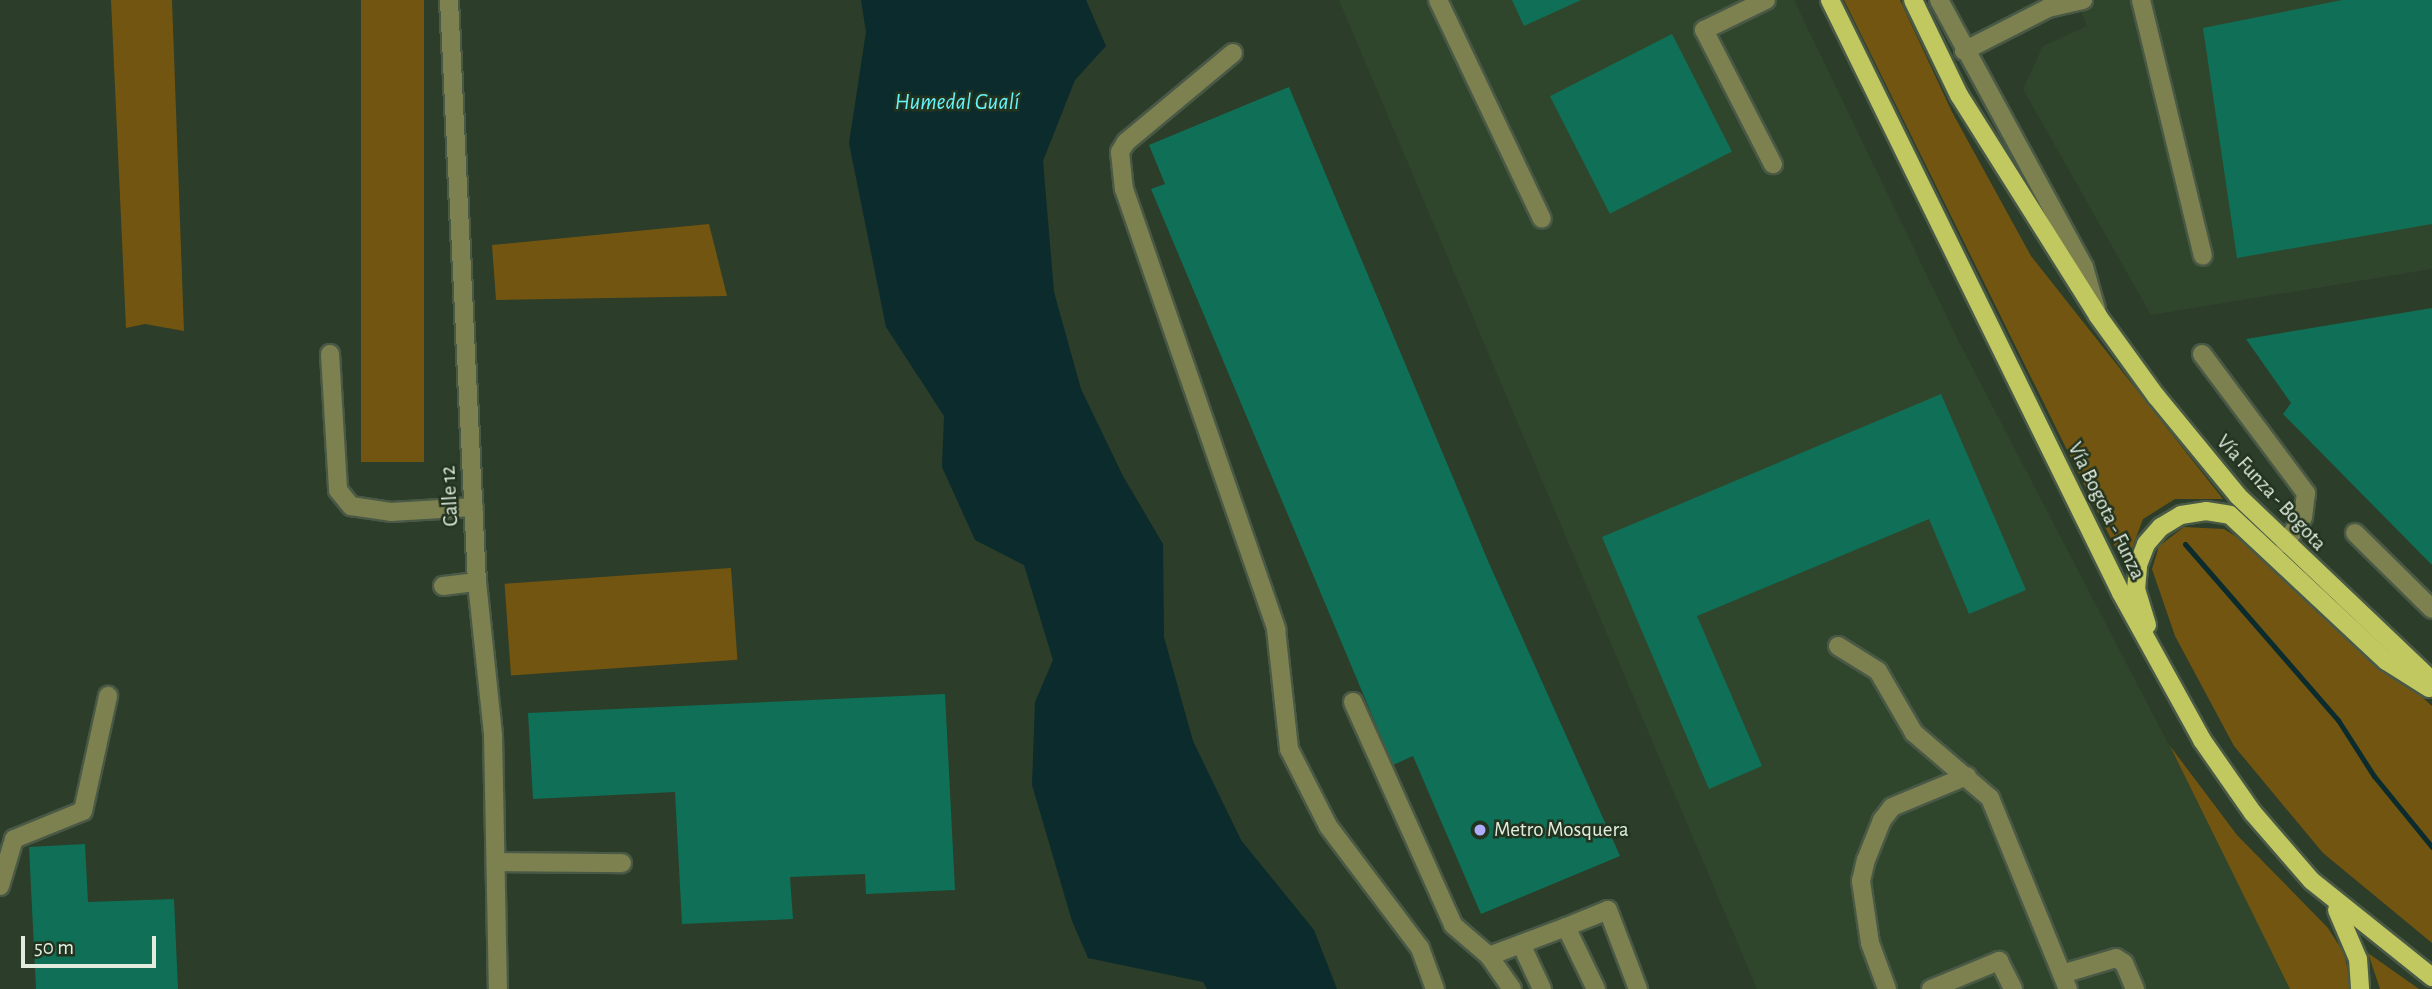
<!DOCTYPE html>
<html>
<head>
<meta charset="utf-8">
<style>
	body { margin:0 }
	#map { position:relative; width:2432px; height:989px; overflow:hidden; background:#2c3d29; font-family:"Alegreya Sans",sans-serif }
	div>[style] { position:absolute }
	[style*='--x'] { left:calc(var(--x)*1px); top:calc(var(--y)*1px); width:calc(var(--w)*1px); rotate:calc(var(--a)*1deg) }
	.built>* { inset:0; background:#30462c }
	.green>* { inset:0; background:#725511; transform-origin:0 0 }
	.water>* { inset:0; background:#0b2b2d }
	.stream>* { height:5px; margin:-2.5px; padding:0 2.5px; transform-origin:2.5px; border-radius:2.5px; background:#0b2b2d }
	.building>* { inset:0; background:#0f7057; transform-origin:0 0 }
	.roads { filter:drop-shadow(2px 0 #495946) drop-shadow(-2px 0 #495946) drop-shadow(0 2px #495946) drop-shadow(0 -2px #495946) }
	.minor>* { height:18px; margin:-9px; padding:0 9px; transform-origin:9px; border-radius:9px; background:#7d8150 }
	.major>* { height:18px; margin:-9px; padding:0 9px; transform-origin:9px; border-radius:9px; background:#c1c85f }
	.dots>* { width:19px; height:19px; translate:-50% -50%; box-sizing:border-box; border:4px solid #22331f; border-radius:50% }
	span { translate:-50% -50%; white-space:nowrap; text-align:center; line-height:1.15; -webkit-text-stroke:5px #22331f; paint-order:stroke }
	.street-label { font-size:21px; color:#e2ede0 }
	.poi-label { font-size:21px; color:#e2ede0 }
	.left { translate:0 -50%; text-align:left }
	.water-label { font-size:23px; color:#65f4fa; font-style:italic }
	.scale { position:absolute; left:21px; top:936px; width:135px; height:32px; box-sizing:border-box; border:4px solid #e2ede0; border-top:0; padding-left:9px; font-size:21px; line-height:24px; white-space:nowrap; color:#e2ede0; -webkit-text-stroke:5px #22331f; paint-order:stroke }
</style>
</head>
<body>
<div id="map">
	<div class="built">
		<div style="clip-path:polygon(1339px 0,1794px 0,1959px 342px,2244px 889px,2290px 989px,1757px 989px)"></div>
		<div style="clip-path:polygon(2076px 0,2432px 0,2432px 269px,2151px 315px,2023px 89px,2043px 46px,2087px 26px)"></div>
	</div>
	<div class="green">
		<div style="clip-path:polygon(111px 0,172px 0,184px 331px,145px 324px,126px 328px)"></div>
		<div style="left:361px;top:0;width:63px;height:462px"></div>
		<div style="clip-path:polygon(1844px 0,1900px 0,1952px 112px,2031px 256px,2223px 499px,2175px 499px,2143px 519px,2125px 567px)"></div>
		<div style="clip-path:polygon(709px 224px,727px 296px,496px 300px,492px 245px)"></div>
		<div style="clip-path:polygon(2184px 527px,2224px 529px,2248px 544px,2432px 706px,2432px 943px,2323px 853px,2234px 746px,2175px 636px,2152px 569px,2159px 546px)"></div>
		<div style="left:731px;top:568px;width:92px;height:227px;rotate:86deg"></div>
		<div style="clip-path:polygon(2170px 746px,2237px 835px,2328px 928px,2344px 953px,2352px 989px,2290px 989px)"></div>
		<div style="clip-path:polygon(2368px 953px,2419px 989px,2380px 989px)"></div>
	</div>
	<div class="water">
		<div style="clip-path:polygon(861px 0,1086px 0,1106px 46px,1075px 80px,1043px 161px,1054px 292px,1081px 389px,1123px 476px,1163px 544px,1164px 637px,1193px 741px,1241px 840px,1314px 930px,1337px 989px,1207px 989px,1203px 982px,1088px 958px,1072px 921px,1032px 785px,1035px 702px,1053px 660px,1024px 565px,975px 540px,942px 467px,944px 416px,886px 327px,849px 143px,866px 32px)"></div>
	</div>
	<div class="stream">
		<div style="--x:2185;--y:544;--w:233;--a:49"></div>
		<div style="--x:2338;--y:720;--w:67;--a:57.3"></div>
		<div style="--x:2374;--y:776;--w:92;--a:50.8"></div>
	</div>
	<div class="building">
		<div style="clip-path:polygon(1512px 0,1581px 0,1524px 26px)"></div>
		<div style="clip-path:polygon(2342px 0,2432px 0,2432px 224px,2237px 258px,2203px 28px)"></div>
		<div style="left:1672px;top:34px;width:132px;height:137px;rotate:63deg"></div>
		<div style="clip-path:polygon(1289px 87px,1488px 561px,1620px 856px,1481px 914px,1413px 756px,1393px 765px,1151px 189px,1165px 184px,1149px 145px)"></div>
		<div style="clip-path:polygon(2432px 308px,2432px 565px,2283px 414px,2291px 403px,2246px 339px)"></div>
		<div style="clip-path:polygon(1941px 394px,2026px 590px,1969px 614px,1929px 519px,1697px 616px,1762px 766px,1709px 789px,1602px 537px)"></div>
		<div style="clip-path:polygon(945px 694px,955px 890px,866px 894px,865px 874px,790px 877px,793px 919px,682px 924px,675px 792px,533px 799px,528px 713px)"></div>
		<div style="clip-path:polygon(85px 844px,88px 902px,174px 899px,178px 989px,36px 989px,29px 847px)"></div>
	</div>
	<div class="roads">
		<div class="minor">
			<div style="--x:449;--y:0;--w:583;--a:87.25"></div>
			<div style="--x:477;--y:582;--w:153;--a:84"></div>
			<div style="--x:493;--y:734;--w:255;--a:88.9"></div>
			<div style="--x:1438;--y:0;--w:242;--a:64.6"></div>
			<div style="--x:1766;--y:0;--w:69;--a:154.2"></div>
			<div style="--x:1704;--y:30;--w:151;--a:62.8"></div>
			<div style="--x:1939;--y:0;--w:304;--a:61.5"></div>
			<div style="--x:2084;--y:267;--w:44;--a:74.1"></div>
			<div style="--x:2141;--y:0;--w:263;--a:76.4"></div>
			<div style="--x:1964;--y:51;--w:94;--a:-27.1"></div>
			<div style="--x:2048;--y:8;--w:36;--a:-13"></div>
			<div style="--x:1233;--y:53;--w:139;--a:140.2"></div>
			<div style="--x:1126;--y:142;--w:12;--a:121"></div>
			<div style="--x:1120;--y:152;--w:37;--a:84"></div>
			<div style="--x:1124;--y:189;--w:466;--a:70.9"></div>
			<div style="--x:1276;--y:629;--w:121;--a:83.8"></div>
			<div style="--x:1289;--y:749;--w:86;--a:63.1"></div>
			<div style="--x:1328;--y:826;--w:153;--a:53"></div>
			<div style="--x:1420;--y:948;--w:44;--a:69.9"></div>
			<div style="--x:330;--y:354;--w:136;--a:86.6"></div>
			<div style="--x:338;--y:490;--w:21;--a:51"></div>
			<div style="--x:351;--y:506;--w:40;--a:8.5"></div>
			<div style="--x:391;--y:512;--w:83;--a:-3.4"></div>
			<div style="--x:2202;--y:354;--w:174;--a:53.2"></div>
			<div style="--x:2306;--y:493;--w:24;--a:97"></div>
			<div style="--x:2303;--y:517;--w:32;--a:124"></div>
			<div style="--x:2355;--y:533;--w:108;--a:44.6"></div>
			<div style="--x:443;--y:586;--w:34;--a:-7"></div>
			<div style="--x:1838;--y:646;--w:47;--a:32"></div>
			<div style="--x:1878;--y:671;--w:72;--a:59.9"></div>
			<div style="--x:1914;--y:733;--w:100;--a:40.5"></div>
			<div style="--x:1990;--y:798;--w:206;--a:67.8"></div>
			<div style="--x:1353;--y:702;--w:244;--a:65.8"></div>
			<div style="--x:1453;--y:925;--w:48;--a:40.7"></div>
			<div style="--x:497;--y:862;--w:125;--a:0.5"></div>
			<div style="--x:0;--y:886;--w:49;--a:-73.4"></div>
			<div style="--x:14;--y:839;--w:74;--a:-22.1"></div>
			<div style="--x:83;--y:811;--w:118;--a:-77.7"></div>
			<div style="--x:1566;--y:927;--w:45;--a:-22"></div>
			<div style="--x:1608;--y:910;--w:85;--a:69.2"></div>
			<div style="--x:1521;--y:944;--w:50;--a:65"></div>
			<div style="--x:2062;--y:974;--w:56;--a:-16.5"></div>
			<div style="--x:2116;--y:958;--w:9;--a:32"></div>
			<div style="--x:2124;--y:963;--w:28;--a:67"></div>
			<div style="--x:1512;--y:989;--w:40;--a:-124.9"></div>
			<div style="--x:1489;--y:956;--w:82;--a:-20.6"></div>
			<div style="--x:1566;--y:927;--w:69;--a:64.2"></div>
			<div style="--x:1887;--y:989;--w:49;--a:-110.3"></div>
			<div style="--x:1870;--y:943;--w:63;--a:-98.3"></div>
			<div style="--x:1861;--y:881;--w:22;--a:-77"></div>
			<div style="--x:1866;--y:860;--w:43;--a:-68.2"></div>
			<div style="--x:1882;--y:820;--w:16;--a:-52"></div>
			<div style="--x:1892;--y:807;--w:81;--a:-22.5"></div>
			<div style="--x:1931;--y:989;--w:74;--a:-22.4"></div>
			<div style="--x:1999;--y:961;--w:31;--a:63"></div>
		</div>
		<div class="major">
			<div style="--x:1830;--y:0;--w:661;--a:63.86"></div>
			<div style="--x:2121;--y:593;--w:168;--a:61.1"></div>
			<div style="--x:2202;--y:740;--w:89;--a:55.1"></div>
			<div style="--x:2253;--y:813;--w:90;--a:49.1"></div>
			<div style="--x:2312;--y:881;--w:154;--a:38.7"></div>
			<div style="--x:1913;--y:0;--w:106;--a:64.2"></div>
			<div style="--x:1959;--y:95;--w:261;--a:57.8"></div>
			<div style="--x:2098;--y:316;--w:99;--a:54.1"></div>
			<div style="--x:2156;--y:396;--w:129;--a:50.6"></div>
			<div style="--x:2238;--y:496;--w:268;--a:43.6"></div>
			<div style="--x:2147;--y:625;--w:37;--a:-107"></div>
			<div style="--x:2136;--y:590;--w:25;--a:-85"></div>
			<div style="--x:2138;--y:565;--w:22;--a:-69"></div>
			<div style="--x:2146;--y:544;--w:23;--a:-49"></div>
			<div style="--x:2161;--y:527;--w:23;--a:-31"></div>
			<div style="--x:2181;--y:515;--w:25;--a:-9"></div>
			<div style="--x:2206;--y:511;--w:24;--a:9"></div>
			<div style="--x:2230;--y:515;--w:214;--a:43.1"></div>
			<div style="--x:2386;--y:661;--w:51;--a:32.1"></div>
			<div style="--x:2337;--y:910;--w:53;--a:66.8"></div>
			<div style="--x:2358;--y:959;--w:30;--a:86"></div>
		</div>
	</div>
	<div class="dots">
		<div style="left:1480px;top:830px;background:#afaefa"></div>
	</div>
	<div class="street-label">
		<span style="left:2271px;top:493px;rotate:47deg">Vía Funza - Bogota</span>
		<span style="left:450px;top:496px;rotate:-93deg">Calle 12</span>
		<span style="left:2106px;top:511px;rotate:64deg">Vía Bogota - Funza</span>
	</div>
	<div class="poi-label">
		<span class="left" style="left:1494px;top:830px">Metro Mosquera</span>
	</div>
	<div class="water-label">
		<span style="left:957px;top:103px">Humedal Gualí</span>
	</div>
	<div class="scale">50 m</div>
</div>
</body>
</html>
